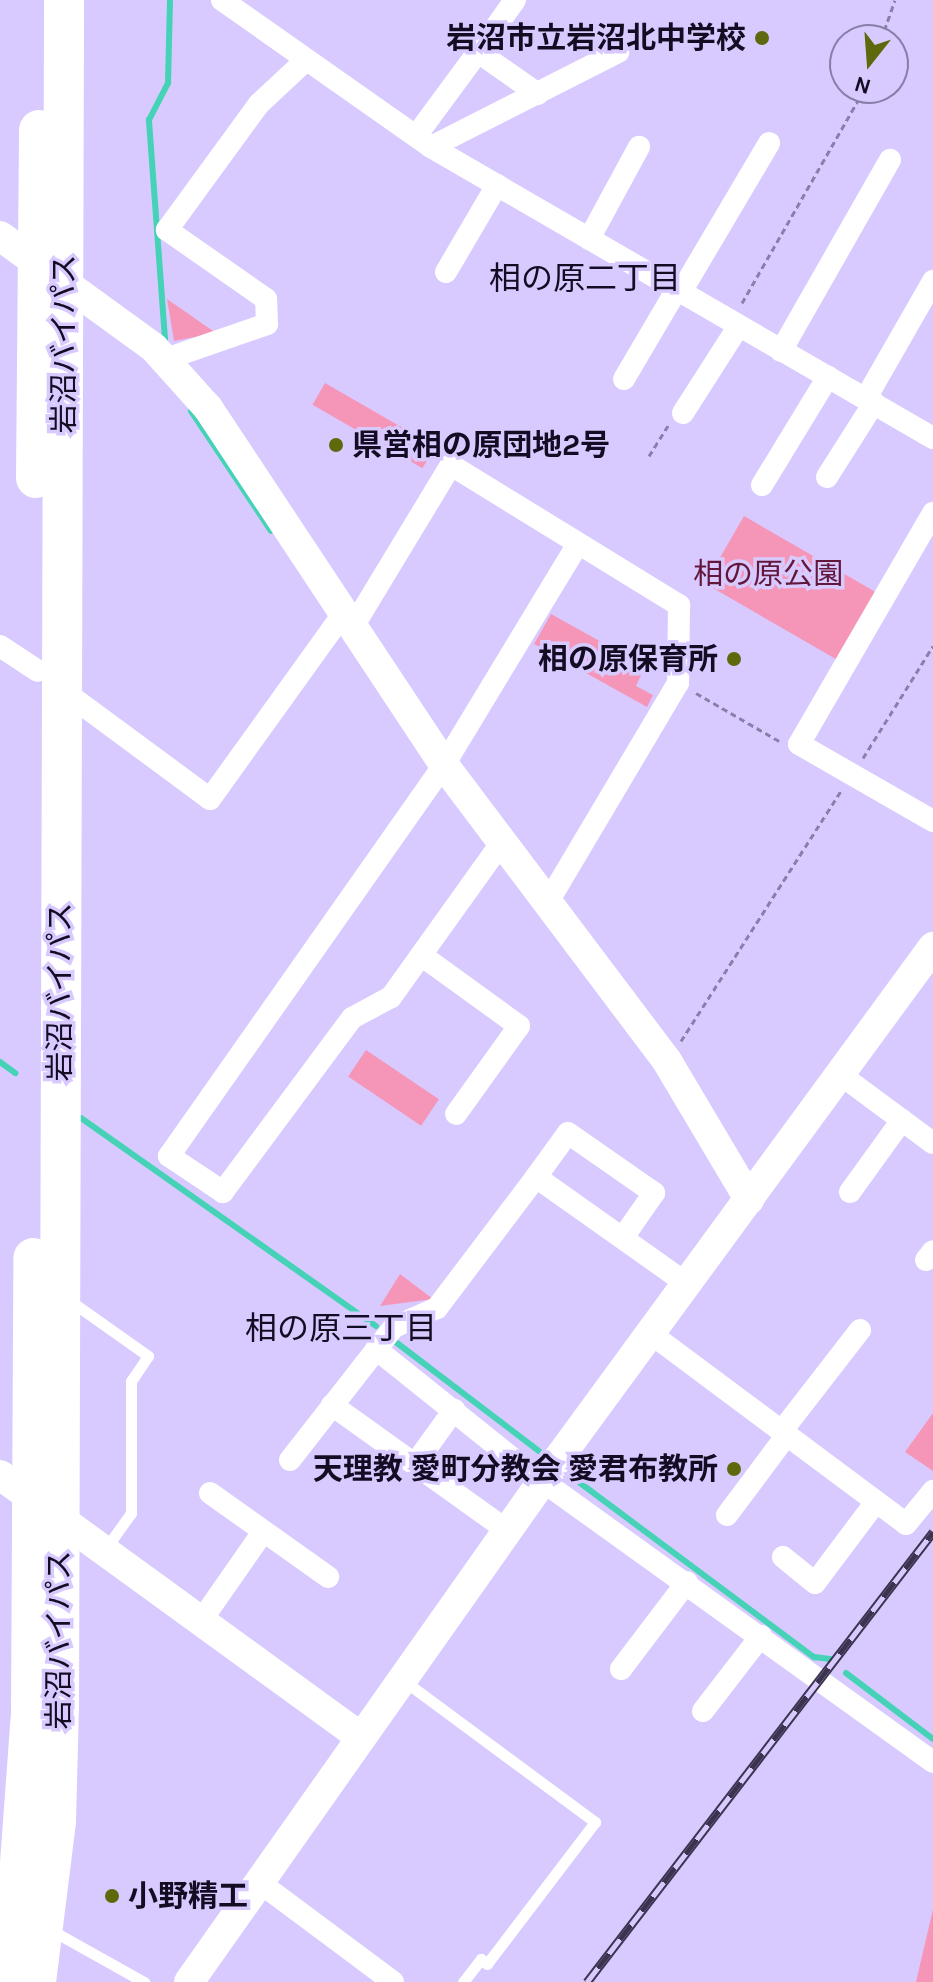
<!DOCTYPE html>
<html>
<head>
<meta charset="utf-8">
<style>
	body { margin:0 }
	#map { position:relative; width:933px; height:1982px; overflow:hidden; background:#d8caff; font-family:Karla,"Noto Sans JP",sans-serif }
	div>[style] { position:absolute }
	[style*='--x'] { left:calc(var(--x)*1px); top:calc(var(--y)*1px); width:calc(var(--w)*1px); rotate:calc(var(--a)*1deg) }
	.green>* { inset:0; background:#f596b8; transform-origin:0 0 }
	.stream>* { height:6px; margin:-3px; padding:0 3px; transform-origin:3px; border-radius:3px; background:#45d2b6 }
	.path>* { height:3px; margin-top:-1.5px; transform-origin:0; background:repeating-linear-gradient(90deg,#8a7fa8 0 6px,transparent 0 10px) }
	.lane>* { height:11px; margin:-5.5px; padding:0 5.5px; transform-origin:5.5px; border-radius:5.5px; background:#fff }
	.street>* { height:22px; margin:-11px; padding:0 11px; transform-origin:11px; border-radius:11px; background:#fff }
	.secondary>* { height:30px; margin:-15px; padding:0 15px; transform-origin:15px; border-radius:15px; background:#fff }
	.highway>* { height:40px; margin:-20px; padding:0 20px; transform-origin:20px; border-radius:20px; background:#fff }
	.rail>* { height:9px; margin-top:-4.5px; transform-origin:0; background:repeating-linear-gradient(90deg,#d8caff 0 18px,#3c3350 0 36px); box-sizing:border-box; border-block:2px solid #3c3350 }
	.dots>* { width:22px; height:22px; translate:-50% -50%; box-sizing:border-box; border:4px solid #d8caff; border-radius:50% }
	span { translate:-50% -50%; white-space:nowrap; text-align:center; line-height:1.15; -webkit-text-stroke:7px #d8caff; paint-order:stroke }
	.poi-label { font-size:30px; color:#130c23; font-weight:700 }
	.right { translate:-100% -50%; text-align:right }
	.left { translate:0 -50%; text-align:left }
	.street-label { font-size:30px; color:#130c23 }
	.park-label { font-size:30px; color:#63173a }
	.neighbourhood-label { font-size:32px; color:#130c23 }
	.north { position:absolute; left:829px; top:24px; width:80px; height:80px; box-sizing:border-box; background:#d8caff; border:2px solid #897ea7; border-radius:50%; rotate:197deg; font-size:22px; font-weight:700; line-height:32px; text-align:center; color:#130c23 }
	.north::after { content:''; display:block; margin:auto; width:28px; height:36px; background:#5e690e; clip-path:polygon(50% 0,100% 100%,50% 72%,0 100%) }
</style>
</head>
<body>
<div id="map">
	<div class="green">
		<div style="clip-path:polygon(167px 299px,216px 333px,174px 341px)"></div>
		<div style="left:325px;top:383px;width:127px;height:25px;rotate:30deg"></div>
		<div style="left:744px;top:516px;width:154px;height:78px;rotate:30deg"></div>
		<div style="clip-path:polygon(551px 614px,632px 659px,627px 667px,641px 675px,636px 686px,653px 695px,647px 707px,534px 644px)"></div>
		<div style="left:366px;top:1050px;width:88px;height:32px;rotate:34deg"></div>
		<div style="clip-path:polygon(400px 1274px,433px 1299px,380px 1306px)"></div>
		<div style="clip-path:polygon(933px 1413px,933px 1471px,905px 1452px)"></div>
		<div style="clip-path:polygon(933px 1909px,933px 1982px,916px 1982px)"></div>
	</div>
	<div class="stream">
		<div style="--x:165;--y:339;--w:220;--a:-94.2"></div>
		<div style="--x:149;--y:120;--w:42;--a:-62.8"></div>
		<div style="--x:168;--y:83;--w:83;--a:-88.6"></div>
		<div style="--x:191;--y:411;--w:144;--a:56.3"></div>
		<div style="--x:0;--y:1062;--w:19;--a:36"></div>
		<div style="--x:81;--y:1118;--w:361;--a:35.2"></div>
		<div style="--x:397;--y:1343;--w:190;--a:37.3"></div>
		<div style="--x:560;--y:1468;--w:317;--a:36.7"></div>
		<div style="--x:814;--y:1657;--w:16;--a:7"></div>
		<div style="--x:846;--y:1673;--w:109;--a:37.2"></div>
	</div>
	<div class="path">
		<div style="--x:881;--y:40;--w:42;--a:-70.7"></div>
		<div style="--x:742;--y:303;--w:248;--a:-60.2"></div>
		<div style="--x:649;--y:456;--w:36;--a:-58"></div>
		<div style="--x:696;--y:693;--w:96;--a:30"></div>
		<div style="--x:863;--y:758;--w:132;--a:-58"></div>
		<div style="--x:681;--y:1041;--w:297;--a:-57.4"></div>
	</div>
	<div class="lane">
		<div style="--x:69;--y:1300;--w:97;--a:35.3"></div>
		<div style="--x:148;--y:1356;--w:30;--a:124"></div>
		<div style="--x:131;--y:1381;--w:132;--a:90"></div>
		<div style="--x:131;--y:1513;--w:43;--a:125.5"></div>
		<div style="--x:403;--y:1680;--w:239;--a:36.5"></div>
		<div style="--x:595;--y:1822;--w:178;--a:127.3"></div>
		<div style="--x:487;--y:1964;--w:8;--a:-140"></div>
		<div style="--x:481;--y:1959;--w:29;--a:128"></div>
		<div style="--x:51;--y:1930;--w:107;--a:29.2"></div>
	</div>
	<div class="street">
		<div style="--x:222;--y:0;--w:256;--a:35.1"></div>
		<div style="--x:431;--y:147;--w:580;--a:30.1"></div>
		<div style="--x:478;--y:52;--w:64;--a:-54.6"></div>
		<div style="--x:416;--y:136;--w:104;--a:-53.6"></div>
		<div style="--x:478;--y:52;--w:73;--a:35"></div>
		<div style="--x:431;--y:147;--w:210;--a:-26.9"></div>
		<div style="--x:589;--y:239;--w:105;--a:-61.5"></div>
		<div style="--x:446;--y:272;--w:101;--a:-59.6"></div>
		<div style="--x:681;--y:292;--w:173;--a:-59.4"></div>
		<div style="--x:781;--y:351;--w:220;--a:-60.3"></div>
		<div style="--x:166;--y:359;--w:107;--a:-19.1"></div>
		<div style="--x:267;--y:324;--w:25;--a:-92"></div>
		<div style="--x:266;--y:299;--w:121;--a:-145.1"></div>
		<div style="--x:167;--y:230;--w:156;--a:-53.9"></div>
		<div style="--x:259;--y:104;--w:63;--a:-43.1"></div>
		<div style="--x:624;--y:379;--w:104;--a:-59.5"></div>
		<div style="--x:866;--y:398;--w:135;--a:-60.2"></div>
		<div style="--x:683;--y:413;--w:102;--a:-57.4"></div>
		<div style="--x:827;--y:477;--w:88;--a:-57.6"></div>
		<div style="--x:762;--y:485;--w:127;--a:-58.6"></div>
		<div style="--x:933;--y:513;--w:267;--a:120.1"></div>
		<div style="--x:799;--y:744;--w:155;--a:29.9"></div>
		<div style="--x:354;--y:625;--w:187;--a:-58.8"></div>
		<div style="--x:451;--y:465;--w:268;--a:31.6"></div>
		<div style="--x:679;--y:605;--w:78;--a:90.7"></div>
		<div style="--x:678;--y:683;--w:252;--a:120.7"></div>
		<div style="--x:0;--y:646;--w:45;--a:33.3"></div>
		<div style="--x:61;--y:689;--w:185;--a:36.4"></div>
		<div style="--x:210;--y:799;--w:231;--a:-54.3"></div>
		<div style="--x:502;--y:842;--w:191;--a:125.6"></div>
		<div style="--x:391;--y:997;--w:44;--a:151.7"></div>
		<div style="--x:352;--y:1018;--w:217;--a:126.6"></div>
		<div style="--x:223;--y:1192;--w:65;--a:-146.3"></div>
		<div style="--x:169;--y:1156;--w:478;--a:-54.9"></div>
		<div style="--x:444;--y:765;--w:258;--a:-58.8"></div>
		<div style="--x:421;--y:955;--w:121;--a:35.9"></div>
		<div style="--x:519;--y:1026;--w:108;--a:125.6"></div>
		<div style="--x:841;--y:1075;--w:114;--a:36.5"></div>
		<div style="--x:536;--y:1177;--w:54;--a:-54"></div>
		<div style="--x:568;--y:1133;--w:105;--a:34.9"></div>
		<div style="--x:654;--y:1193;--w:52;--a:124.9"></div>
		<div style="--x:850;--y:1192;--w:89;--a:-54.2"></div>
		<div style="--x:926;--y:1260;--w:11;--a:-52"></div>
		<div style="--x:650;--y:1333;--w:319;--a:36.7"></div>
		<div style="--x:906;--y:1524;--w:43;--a:-50.7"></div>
		<div style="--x:376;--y:1349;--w:193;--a:38.7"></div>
		<div style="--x:527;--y:1470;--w:500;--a:35.72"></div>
		<div style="--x:332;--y:1405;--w:216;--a:35.6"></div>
		<div style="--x:781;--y:1432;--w:129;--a:-52.2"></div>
		<div style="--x:290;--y:1460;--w:169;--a:-52"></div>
		<div style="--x:394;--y:1327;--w:47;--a:-23.8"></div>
		<div style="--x:437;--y:1308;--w:164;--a:-52.9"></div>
		<div style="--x:536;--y:1177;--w:185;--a:35.3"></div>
		<div style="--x:415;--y:1464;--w:67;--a:-54.2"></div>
		<div style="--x:210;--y:1493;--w:145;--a:35.4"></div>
		<div style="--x:727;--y:1515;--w:99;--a:-53.2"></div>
		<div style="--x:783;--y:1557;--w:41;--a:39.1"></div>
		<div style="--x:815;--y:1583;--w:100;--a:-53.1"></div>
		<div style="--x:203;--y:1618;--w:105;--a:-55.1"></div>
		<div style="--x:621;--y:1669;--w:109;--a:-52.8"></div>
		<div style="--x:703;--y:1711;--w:95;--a:-52.3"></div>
		<div style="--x:259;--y:1882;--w:167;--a:36.7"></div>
	</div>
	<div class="secondary">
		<div style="--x:0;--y:236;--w:190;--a:36"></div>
		<div style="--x:154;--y:348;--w:81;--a:48"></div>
		<div style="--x:208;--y:408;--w:428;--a:56.5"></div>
		<div style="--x:444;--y:765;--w:371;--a:53"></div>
		<div style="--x:667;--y:1061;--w:161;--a:59.3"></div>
		<div style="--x:0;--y:1475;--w:446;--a:36"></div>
		<div style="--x:189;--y:1982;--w:640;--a:-54.8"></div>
		<div style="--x:558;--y:1459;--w:635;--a:-53.78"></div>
	</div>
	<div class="highway">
		<div style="--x:36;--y:478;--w:348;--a:-89.5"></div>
		<div style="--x:0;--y:1975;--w:87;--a:-78"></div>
		<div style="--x:18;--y:1890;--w:175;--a:-85.8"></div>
		<div style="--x:31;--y:1715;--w:457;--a:-89.7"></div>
		<div style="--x:36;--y:1982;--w:162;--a:-82.9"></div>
		<div style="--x:56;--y:1821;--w:115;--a:-88.5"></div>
		<div style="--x:59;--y:1706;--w:1706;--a:-89.83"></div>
	</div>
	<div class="rail">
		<div style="--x:587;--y:1982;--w:568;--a:-52.44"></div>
	</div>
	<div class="dots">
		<div style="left:762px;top:38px;background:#5e690e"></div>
		<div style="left:336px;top:445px;background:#5e690e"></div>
		<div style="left:734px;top:659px;background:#5e690e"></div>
		<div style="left:734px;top:1469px;background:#5e690e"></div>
		<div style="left:112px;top:1896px;background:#5e690e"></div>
	</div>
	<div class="poi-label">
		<span class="right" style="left:746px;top:38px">岩沼市立岩沼北中学校</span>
		<span class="left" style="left:352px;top:445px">県営相の原団地2号</span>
		<span class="right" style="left:718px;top:659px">相の原保育所</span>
		<span class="right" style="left:718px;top:1469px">天理教 愛町分教会 愛君布教所</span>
		<span class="left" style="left:128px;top:1896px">小野精工</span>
	</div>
	<div class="street-label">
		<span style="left:64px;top:344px;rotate:-90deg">岩沼バイパス</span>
		<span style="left:60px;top:992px;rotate:-90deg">岩沼バイパス</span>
		<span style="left:59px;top:1640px;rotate:-90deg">岩沼バイパス</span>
	</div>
	<div class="park-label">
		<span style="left:768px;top:574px">相の原公園</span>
	</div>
	<div class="neighbourhood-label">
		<span style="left:585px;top:279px">相の原二丁目</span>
		<span style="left:341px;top:1329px">相の原三丁目</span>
	</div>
	<div class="north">N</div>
</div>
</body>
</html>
